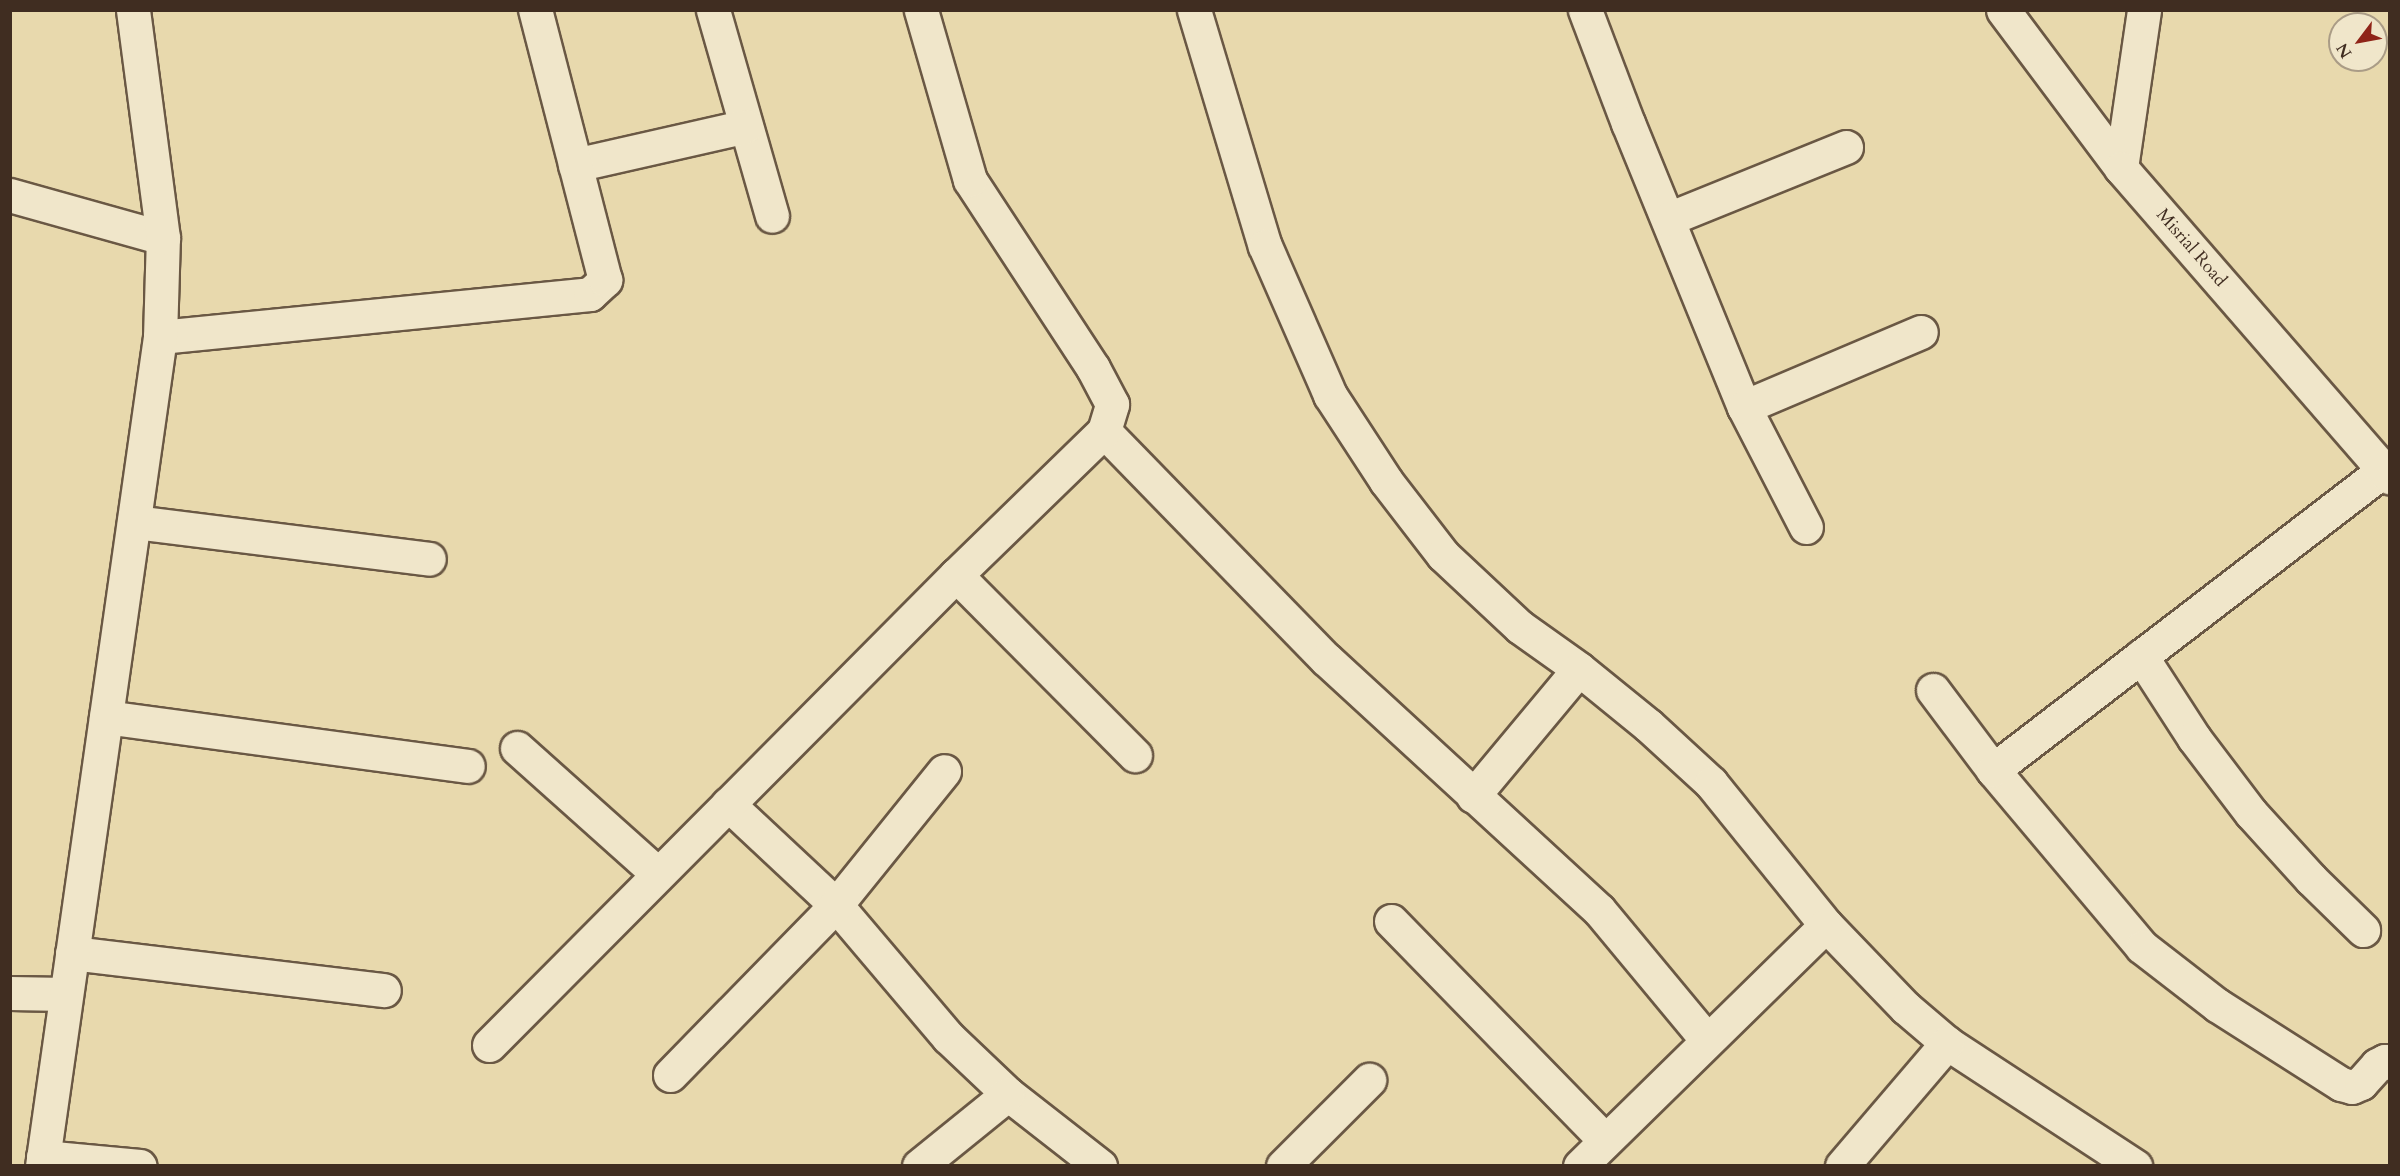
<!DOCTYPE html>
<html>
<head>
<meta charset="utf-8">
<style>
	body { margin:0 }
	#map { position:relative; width:2400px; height:1176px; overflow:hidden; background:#e8d9ad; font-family:Cardo,serif }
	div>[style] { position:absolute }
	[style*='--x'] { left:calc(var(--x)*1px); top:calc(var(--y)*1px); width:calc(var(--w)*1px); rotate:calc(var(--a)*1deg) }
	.roads { filter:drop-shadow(2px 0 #6a5844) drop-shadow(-2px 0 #6a5844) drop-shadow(0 2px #6a5844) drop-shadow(0 -2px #6a5844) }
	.street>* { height:33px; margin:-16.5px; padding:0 16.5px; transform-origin:16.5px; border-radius:16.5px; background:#f0e6ca }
	.secondary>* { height:33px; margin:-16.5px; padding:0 16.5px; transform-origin:16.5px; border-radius:16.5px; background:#f0e6ca }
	span { translate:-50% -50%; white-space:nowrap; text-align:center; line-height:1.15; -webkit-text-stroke:4.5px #f0e6ca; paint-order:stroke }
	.street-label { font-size:18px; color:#402d21 }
	.frame { position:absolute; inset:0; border:12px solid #402d21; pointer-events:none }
	.north { position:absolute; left:2328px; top:12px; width:60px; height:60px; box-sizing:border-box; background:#f0e6ca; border:2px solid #aa9c86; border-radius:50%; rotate:238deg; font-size:16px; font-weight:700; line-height:24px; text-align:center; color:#402d21 }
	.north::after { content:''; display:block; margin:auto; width:21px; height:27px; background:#8f2418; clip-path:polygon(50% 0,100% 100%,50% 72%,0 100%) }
</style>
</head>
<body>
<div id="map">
	<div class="roads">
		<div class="street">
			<div style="--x:713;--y:10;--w:214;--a:74"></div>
			<div style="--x:1194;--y:10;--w:246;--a:73.3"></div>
			<div style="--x:1265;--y:246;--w:163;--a:66.4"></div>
			<div style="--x:1330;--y:395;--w:103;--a:56.9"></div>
			<div style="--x:1386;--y:481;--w:93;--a:52.4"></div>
			<div style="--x:1443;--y:555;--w:105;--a:43.1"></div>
			<div style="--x:1520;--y:627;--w:72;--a:35.4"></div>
			<div style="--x:1579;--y:669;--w:89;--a:39.1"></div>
			<div style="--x:1648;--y:725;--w:86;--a:42.6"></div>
			<div style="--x:1711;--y:783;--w:183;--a:51"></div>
			<div style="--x:1826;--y:925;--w:115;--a:46.1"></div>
			<div style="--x:1906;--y:1008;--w:54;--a:40.5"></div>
			<div style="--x:1947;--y:1043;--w:225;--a:33.2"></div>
			<div style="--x:1585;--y:10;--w:121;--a:69.2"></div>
			<div style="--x:1628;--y:123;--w:307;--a:67.8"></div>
			<div style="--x:1744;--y:407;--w:135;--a:62.7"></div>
			<div style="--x:575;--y:165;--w:175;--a:-12.8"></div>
			<div style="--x:2121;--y:168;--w:160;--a:-81.7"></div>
			<div style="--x:10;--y:195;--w:159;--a:15.7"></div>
			<div style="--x:1668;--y:219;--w:192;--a:-22"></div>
			<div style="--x:160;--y:337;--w:432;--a:-5.7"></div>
			<div style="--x:590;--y:294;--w:21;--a:-43"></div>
			<div style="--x:605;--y:280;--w:279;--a:-104.5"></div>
			<div style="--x:1744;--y:407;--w:192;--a:-23"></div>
			<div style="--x:1104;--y:431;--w:318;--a:45.8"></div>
			<div style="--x:1326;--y:659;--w:371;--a:42.6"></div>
			<div style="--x:1599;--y:910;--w:168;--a:50.3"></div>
			<div style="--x:134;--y:522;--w:297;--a:7.1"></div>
			<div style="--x:956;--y:575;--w:254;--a:45.2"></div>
			<div style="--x:2141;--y:656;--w:98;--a:57.1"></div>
			<div style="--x:2194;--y:738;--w:94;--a:52.8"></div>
			<div style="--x:2251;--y:813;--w:89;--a:47.7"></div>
			<div style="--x:2311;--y:879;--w:73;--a:44.4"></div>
			<div style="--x:1933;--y:690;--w:100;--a:53.1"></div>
			<div style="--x:1993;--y:770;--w:231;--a:49.9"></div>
			<div style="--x:2142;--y:947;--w:95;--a:37.7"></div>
			<div style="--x:2217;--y:1005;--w:147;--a:32.5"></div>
			<div style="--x:2341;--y:1084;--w:11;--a:15"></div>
			<div style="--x:2352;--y:1087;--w:10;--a:-24"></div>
			<div style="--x:2361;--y:1083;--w:24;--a:-48"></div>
			<div style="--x:2377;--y:1065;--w:9;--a:-27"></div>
			<div style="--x:2385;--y:1061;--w:5;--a:22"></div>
			<div style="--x:106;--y:717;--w:365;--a:7.7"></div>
			<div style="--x:517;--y:748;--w:189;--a:41.8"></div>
			<div style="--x:1993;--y:770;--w:493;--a:-37.5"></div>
			<div style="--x:1473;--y:796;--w:165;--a:-50.2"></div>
			<div style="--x:728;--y:804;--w:148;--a:43.1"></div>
			<div style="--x:836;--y:905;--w:173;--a:49.7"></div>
			<div style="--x:948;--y:1037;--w:83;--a:43.5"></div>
			<div style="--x:1008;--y:1094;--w:117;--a:38"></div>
			<div style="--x:1391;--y:921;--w:306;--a:45.7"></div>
			<div style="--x:72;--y:953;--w:314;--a:6.8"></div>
			<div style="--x:10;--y:993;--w:56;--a:1"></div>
			<div style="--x:489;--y:1045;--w:663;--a:-45.18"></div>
			<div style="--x:956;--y:575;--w:206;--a:-44.2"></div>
			<div style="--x:1104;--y:431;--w:28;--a:-73"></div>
			<div style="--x:1112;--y:404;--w:41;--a:-117.8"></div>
			<div style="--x:1093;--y:368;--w:225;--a:-123.2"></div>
			<div style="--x:970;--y:180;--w:177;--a:-106.1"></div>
			<div style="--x:670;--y:1075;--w:238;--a:-45.7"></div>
			<div style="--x:836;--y:905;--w:172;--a:-51.1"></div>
			<div style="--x:43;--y:1157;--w:97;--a:5.3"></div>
			<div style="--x:42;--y:1166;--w:837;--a:-81.9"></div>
			<div style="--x:160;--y:337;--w:99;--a:-88.3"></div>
			<div style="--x:163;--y:238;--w:230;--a:-97.5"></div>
			<div style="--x:919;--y:1166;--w:114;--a:-39"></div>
			<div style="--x:1283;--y:1166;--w:122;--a:-45"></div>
			<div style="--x:1580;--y:1166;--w:344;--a:-44.4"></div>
			<div style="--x:1842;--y:1166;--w:162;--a:-49.5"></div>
		</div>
		<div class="secondary">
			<div style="--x:2003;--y:10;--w:197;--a:53.2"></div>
			<div style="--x:2121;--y:168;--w:410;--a:49"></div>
		</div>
	</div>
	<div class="street-label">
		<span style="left:2191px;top:248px;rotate:49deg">Misrial Road</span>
	</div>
	<div class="frame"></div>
	<div class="north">N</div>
</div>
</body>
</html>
